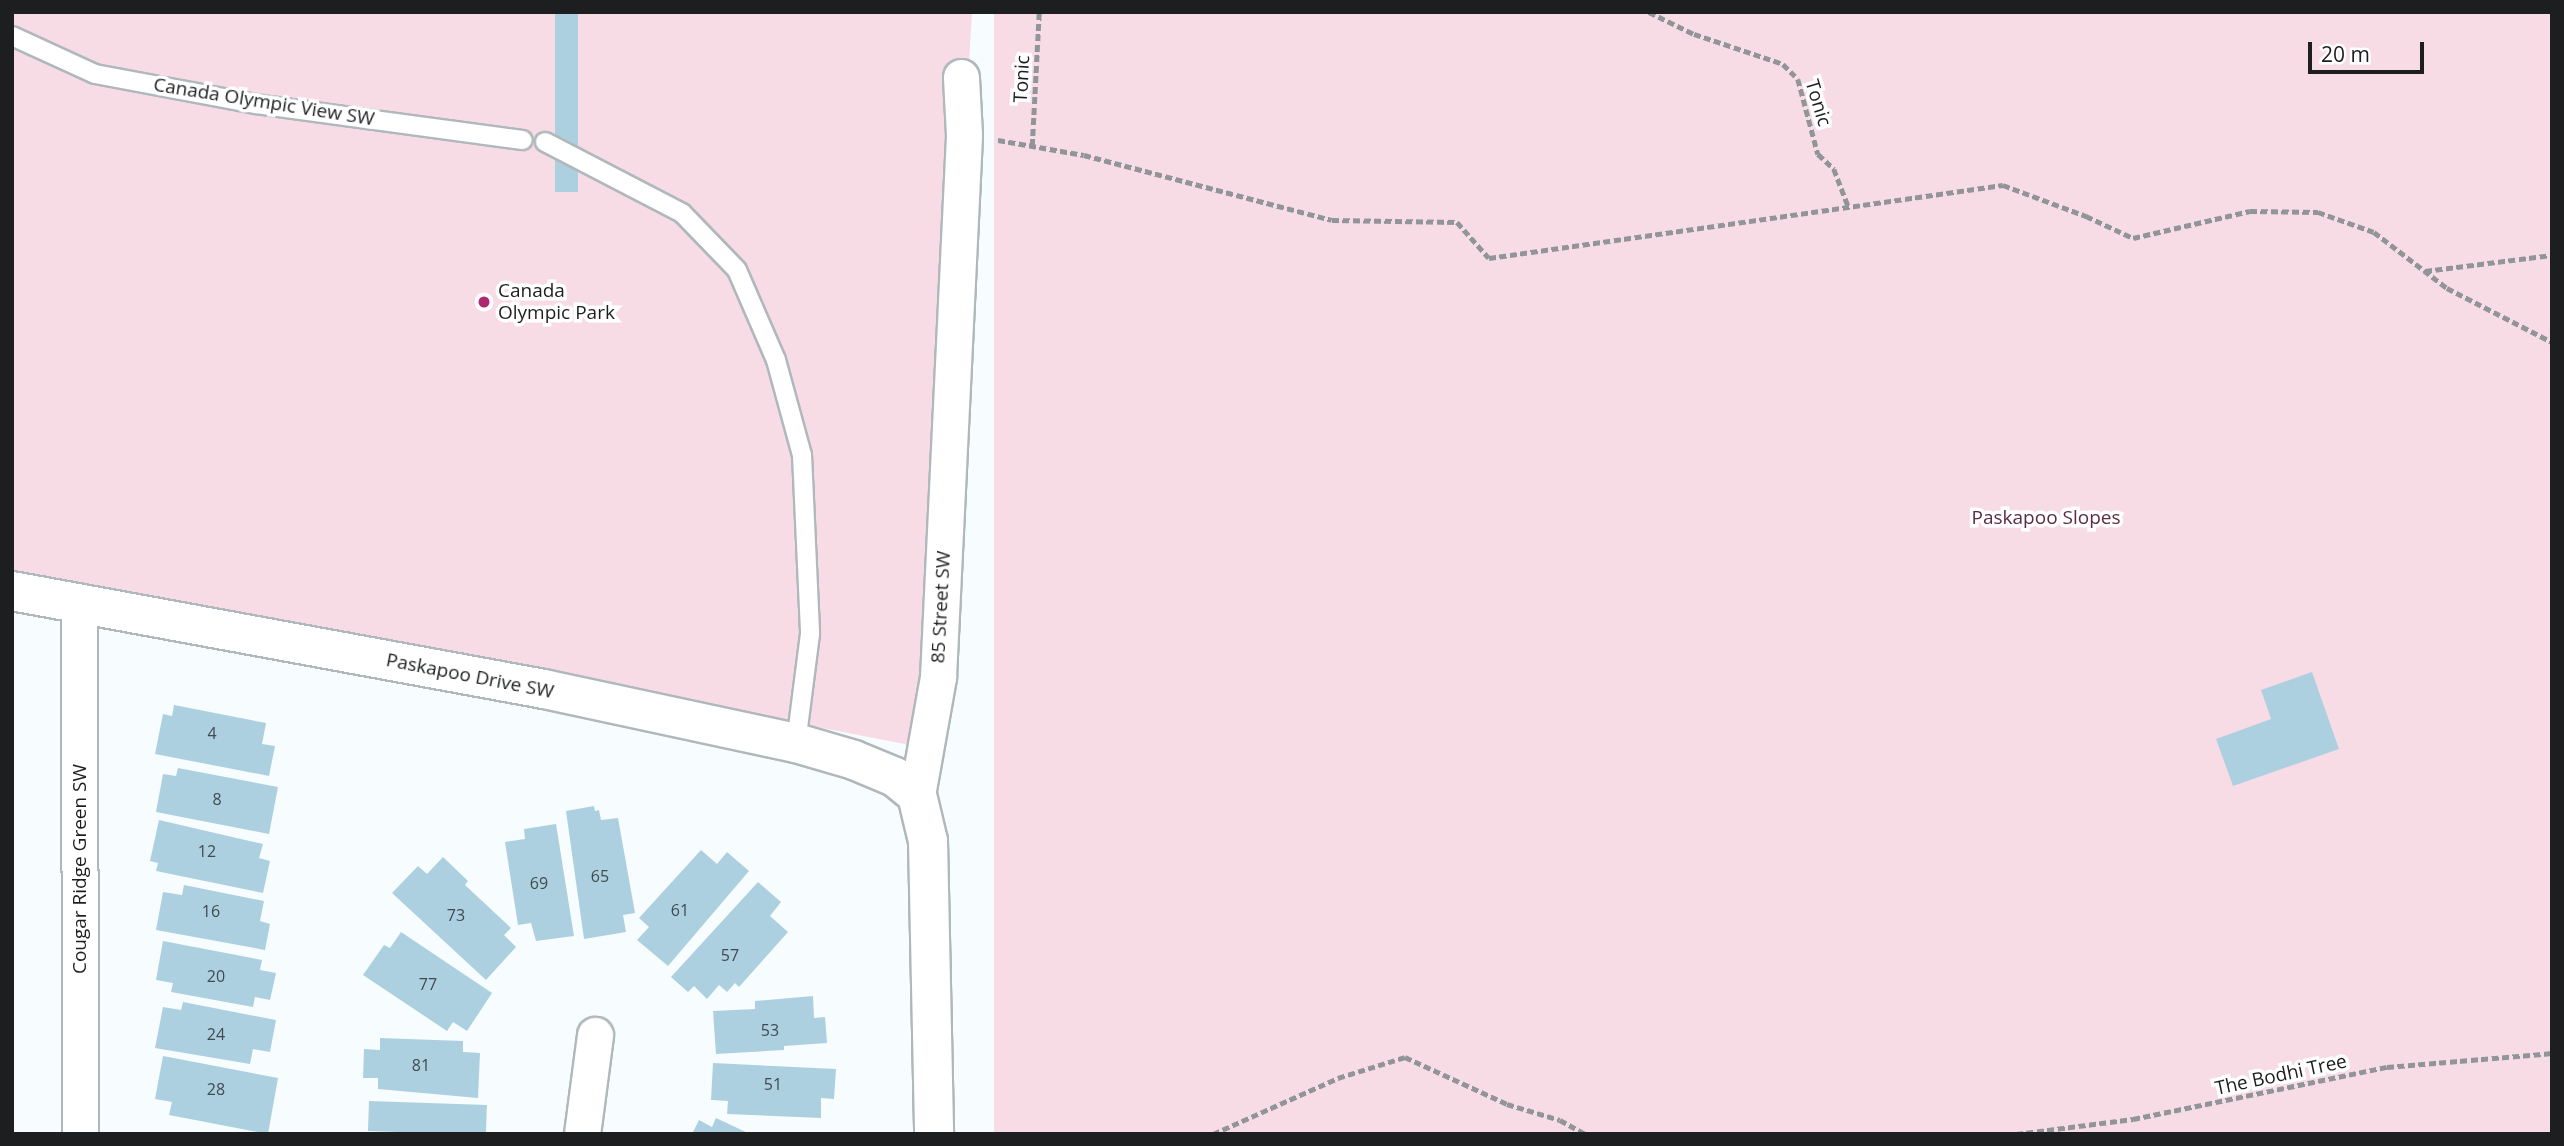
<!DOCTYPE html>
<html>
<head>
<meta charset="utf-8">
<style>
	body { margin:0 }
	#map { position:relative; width:2564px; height:1146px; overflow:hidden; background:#f7fcfe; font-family:"Open Sans",sans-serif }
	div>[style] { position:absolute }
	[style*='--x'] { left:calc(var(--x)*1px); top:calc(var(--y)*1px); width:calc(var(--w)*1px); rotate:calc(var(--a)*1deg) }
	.green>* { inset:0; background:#f7dce6; transform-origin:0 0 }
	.building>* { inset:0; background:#add0e0; transform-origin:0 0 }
	.path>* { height:4.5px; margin-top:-2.25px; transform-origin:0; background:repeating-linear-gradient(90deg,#929597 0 7px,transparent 0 10.5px) }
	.roads { filter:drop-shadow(2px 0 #b0b8bb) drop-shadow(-2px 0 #b0b8bb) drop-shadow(0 2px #b0b8bb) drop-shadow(0 -2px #b0b8bb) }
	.lane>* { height:18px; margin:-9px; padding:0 9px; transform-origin:9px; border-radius:9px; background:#fff }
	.street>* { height:35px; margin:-17.5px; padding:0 17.5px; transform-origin:17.5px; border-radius:17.5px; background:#fff }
	.secondary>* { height:38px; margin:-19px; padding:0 19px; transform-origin:19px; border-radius:19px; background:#fff }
	.dots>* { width:19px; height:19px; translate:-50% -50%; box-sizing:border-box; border:4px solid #fff; border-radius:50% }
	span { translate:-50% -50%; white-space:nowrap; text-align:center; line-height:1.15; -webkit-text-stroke:7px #fff; paint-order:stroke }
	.number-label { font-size:16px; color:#404a50 }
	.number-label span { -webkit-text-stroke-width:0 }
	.street-label { font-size:19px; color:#1c1e20 }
	.poi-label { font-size:19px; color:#1c1e20 }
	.left { translate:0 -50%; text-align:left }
	.park-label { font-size:19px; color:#5b2c41 }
	.frame { position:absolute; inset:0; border:14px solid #1c1e20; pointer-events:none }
	.scale { position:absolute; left:2308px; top:42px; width:116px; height:32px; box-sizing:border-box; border:4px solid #1c1e20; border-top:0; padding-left:9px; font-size:21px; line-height:24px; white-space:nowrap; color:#1c1e20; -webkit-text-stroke:5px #fff; paint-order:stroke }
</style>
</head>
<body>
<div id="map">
	<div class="green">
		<div style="clip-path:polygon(12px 12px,972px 12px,930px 749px,817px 727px,544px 689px,12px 591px)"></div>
		<div style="left:994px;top:12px;width:1558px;height:1122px"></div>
	</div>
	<div class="building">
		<div style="left:555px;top:12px;width:23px;height:180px"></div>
		<div style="clip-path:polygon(2312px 672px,2339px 749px,2233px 786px,2216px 739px,2271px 719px,2261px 690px)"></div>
		<div style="clip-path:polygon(174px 705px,266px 723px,262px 744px,275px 746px,269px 776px,155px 754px,163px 714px,172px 716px)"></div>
		<div style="clip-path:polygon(178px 768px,278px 787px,269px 834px,156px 812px,163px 774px,176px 776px)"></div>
		<div style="clip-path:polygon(594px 806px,595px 811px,599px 810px,601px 820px,618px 818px,635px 913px,623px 915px,626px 932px,584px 939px,566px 811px)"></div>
		<div style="clip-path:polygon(159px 820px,263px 844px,259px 858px,270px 861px,263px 893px,156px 871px,158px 863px,150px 861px)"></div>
		<div style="clip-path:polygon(556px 824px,574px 936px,536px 941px,531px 923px,518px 925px,505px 842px,525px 839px,524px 829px)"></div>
		<div style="clip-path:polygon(701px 850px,717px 864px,727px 852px,749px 871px,668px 966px,637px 940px,649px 927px,639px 918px)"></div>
		<div style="clip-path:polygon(443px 857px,468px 881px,465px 885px,511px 928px,504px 935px,516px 947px,486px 980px,392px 893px,418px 866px,427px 874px)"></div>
		<div style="clip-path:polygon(758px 882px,781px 902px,770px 916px,788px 932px,739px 987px,735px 983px,727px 992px,719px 985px,707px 999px,694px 986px,688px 992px,671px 977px)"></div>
		<div style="clip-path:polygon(184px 885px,264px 901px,260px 921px,270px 924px,265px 950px,156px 930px,163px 892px,182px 895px)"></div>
		<div style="clip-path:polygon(401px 932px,492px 993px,467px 1031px,453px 1022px,447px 1031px,363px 975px,384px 945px,390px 948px)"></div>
		<div style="clip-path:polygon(163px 941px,262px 960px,260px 970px,276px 973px,270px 1000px,255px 997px,253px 1007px,171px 992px,173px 983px,156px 980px)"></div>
		<div style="clip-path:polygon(813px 996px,814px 1018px,825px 1017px,827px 1043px,784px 1046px,784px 1050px,716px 1054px,713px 1011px,755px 1009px,755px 1001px)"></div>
		<div style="clip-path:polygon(183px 1002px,276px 1020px,270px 1052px,253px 1049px,250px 1064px,155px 1048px,163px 1007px,181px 1010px)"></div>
		<div style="clip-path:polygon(380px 1038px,463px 1041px,463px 1052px,480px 1053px,478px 1098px,378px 1089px,378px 1078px,363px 1078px,364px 1049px,380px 1050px)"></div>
		<div style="clip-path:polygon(163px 1056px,278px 1078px,268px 1134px,169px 1115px,172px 1102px,155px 1099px)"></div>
		<div style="clip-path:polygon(713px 1063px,836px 1069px,834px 1099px,821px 1098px,821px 1118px,727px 1114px,728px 1101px,711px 1100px)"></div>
		<div style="left:369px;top:1101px;width:118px;height:30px;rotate:2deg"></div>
		<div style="clip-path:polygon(716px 1118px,750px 1134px,692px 1134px,699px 1120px,712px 1127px)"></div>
	</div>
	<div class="path">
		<div style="--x:1649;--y:12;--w:50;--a:26.1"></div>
		<div style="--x:1694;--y:34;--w:94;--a:18.6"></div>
		<div style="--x:1783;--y:64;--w:21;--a:45"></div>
		<div style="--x:1798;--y:79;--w:78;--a:75.1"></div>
		<div style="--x:1818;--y:154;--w:22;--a:43"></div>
		<div style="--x:1834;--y:169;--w:39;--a:69"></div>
		<div style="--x:998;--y:140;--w:87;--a:9.9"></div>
		<div style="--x:1084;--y:155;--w:256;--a:14.7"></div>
		<div style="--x:1332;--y:220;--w:125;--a:0.9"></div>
		<div style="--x:1457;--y:222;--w:48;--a:48.4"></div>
		<div style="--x:1489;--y:258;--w:519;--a:-8.08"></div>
		<div style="--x:2003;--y:185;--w:89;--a:20.5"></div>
		<div style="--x:2086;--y:216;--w:52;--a:25.1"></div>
		<div style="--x:2133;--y:238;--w:120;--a:-13"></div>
		<div style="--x:2250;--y:211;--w:68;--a:0.8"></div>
		<div style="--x:2318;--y:212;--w:59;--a:19.7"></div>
		<div style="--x:2374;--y:232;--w:92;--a:37.5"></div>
		<div style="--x:2447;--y:288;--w:118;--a:27.2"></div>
		<div style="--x:1032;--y:146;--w:134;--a:-87"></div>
		<div style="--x:2425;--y:271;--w:128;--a:-7.2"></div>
		<div style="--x:1213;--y:1134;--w:137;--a:-24.1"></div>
		<div style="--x:1338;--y:1078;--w:70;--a:-17.4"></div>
		<div style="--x:1405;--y:1057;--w:112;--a:24.7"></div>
		<div style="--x:1507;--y:1104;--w:55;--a:16.8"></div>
		<div style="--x:1560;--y:1120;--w:29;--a:29"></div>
		<div style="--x:2016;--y:1134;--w:118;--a:-7.3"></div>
		<div style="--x:2133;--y:1119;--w:259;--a:-11.6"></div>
		<div style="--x:2387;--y:1067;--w:166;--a:-4.8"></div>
	</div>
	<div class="roads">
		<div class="lane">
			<div style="--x:12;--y:36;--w:91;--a:24.6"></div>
			<div style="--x:95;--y:74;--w:164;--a:10.6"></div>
			<div style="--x:256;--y:104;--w:269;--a:7.7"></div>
			<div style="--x:545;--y:142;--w:154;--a:27.4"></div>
			<div style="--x:682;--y:213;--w:79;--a:46"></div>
			<div style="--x:737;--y:270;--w:98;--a:66.6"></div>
			<div style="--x:776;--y:360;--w:98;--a:74.7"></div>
			<div style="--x:802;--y:455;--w:179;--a:87.4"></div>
			<div style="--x:810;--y:634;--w:110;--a:97.3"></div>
		</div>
		<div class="street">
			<div style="--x:79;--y:603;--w:531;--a:89.89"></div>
			<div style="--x:917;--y:795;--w:120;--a:-79.9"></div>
			<div style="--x:938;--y:677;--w:543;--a:-87.25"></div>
			<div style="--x:964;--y:135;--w:58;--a:-93"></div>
			<div style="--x:582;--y:1134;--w:100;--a:-82.5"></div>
		</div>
		<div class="secondary">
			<div style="--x:12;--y:591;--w:541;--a:10.44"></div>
			<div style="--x:544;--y:689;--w:258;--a:12.1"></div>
			<div style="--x:796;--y:743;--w:60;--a:16.3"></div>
			<div style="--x:854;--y:760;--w:44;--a:22.5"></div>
			<div style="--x:895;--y:777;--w:28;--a:39"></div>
			<div style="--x:917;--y:795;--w:47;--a:76.6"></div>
			<div style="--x:928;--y:841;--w:293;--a:88.8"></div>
		</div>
	</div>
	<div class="dots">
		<div style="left:484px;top:302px;background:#ad2870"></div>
	</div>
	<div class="number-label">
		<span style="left:212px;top:733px">4</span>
		<span style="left:217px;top:799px">8</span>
		<span style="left:207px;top:851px">12</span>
		<span style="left:600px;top:876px">65</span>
		<span style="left:539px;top:883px">69</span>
		<span style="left:680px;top:910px">61</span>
		<span style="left:211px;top:911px">16</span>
		<span style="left:456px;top:915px">73</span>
		<span style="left:730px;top:955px">57</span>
		<span style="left:216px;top:976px">20</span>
		<span style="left:428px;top:984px">77</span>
		<span style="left:770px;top:1030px">53</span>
		<span style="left:216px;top:1034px">24</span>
		<span style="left:421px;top:1065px">81</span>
		<span style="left:773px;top:1084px">51</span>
		<span style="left:216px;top:1089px">28</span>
	</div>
	<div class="street-label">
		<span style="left:1022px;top:79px;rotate:-87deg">Tonic</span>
		<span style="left:264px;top:102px;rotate:9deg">Canada Olympic View SW</span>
		<span style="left:1818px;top:103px;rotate:73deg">Tonic</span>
		<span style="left:941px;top:607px;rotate:-87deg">85 Street SW</span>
		<span style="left:470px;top:676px;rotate:11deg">Paskapoo Drive SW</span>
		<span style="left:80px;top:869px;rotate:-90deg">Cougar Ridge Green SW</span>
		<span style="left:2281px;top:1075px;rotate:-12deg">The Bodhi Tree</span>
	</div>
	<div class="poi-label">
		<span class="left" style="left:498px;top:302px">Canada<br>Olympic Park</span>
	</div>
	<div class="park-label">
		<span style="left:2046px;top:518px">Paskapoo Slopes</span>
	</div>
	<div class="frame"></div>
	<div class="scale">20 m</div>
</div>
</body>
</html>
